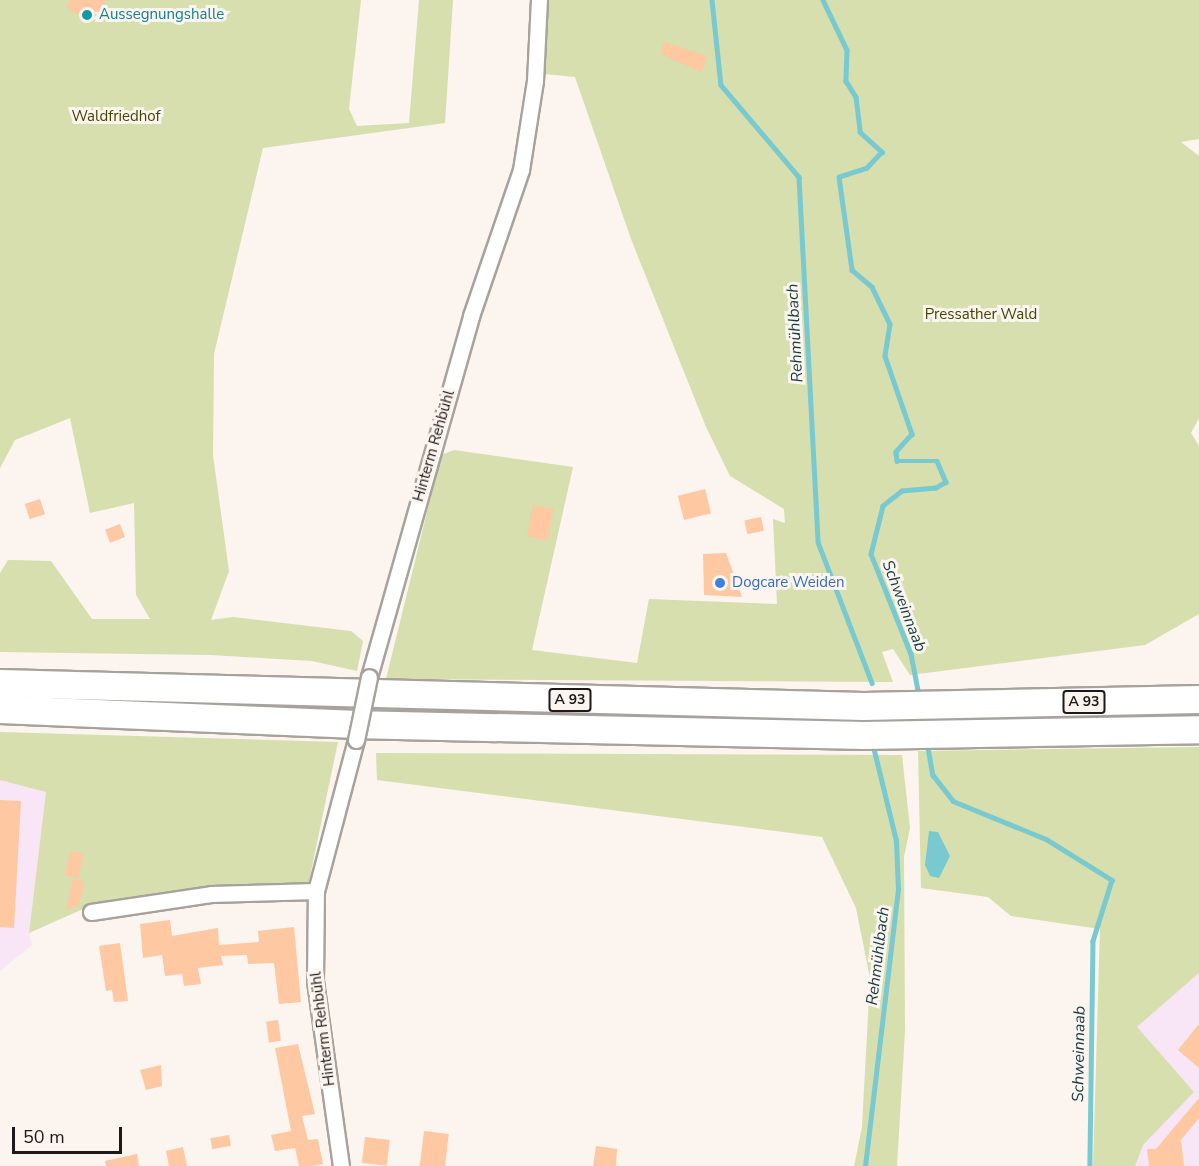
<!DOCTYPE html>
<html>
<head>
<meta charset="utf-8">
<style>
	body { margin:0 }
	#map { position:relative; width:1199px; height:1166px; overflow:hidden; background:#fbf4ef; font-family:"Nunito Sans",sans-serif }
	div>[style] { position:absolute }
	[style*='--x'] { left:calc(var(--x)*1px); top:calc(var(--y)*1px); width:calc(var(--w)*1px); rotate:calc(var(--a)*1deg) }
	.commercial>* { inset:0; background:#f8e5f5 }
	.green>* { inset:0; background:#d6dfad }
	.water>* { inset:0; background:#79c9d0 }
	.stream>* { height:4.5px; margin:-2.25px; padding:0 2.25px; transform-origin:2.25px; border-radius:2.25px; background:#79c9d0 }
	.building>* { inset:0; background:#fdc8a2; transform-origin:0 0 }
	.roads { filter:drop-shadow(2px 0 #a8a29d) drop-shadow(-2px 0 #a8a29d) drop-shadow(0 2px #a8a29d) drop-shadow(0 -2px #a8a29d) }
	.street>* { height:15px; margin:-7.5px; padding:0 7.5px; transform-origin:7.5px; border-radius:7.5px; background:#fff }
	.highway>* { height:27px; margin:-13.5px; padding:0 13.5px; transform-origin:13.5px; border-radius:13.5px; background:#fff }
	.bridges { filter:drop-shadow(2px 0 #a8a29d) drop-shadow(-2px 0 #a8a29d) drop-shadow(0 2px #a8a29d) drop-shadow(0 -2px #a8a29d) }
	.street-bridge>* { height:15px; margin:-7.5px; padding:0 7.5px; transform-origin:7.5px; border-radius:7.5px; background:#fff }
	.dots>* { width:16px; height:16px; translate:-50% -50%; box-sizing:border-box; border:3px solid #fbf4ef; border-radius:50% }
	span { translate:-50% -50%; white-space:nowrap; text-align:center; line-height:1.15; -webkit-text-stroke:6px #fbf4ef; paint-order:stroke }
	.shield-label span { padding:2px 4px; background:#fbf4ef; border:2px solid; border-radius:4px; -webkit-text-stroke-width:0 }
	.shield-label { font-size:14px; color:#1c1918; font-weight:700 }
	.culture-label { font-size:15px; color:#0d838f }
	.left { translate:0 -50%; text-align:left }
	.park-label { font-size:15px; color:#414700 }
	.street-label { font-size:15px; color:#1c1918 }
	.shop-label { font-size:15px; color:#366cbe }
	.water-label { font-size:16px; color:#153c3f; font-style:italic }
	.scale { position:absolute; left:12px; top:1127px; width:110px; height:27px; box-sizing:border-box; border:3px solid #1c1918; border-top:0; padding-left:8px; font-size:18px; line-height:21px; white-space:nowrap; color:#1c1918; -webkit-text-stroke:4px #fbf4ef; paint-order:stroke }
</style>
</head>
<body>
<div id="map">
	<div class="commercial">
		<div style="clip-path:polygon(0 780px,46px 792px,29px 933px,32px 945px,0 971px)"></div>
		<div style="clip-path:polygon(1199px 973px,1199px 1166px,1134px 1166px,1137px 1027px)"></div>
	</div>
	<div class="green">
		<div style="clip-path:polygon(0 0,361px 0,349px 109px,357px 126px,409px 123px,419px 0,453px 0,445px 123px,263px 148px,214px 354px,213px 455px,229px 571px,211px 620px,233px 617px,351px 631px,363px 641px,357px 671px,312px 661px,211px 655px,0 652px,0 573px,8px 560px,51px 561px,92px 619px,150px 619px,136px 595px,134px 503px,90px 513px,70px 418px,15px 440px,0 468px)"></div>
		<div style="clip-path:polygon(546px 0,1199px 0,1199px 139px,1181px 142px,1199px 156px,1199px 418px,1191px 433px,1199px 446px,1199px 614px,1145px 645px,910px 675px,893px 649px,882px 652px,893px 682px,386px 679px,441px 455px,454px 450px,573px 467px,532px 650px,637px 663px,649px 599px,777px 604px,773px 519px,785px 523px,784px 509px,730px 476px,706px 427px,631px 239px,575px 77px,545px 74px)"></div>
		<div style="clip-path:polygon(0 732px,338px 742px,308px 886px,92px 905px,29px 933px,46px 792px,0 780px)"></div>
		<div style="clip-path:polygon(1199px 747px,1199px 973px,1137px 1027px,1194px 1092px,1143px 1145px,1135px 1166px,1093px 1166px,1100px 929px,1011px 916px,988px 897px,921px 888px,918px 751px)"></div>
		<div style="clip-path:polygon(376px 753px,902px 755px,910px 828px,904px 857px,905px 1031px,897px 1166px,854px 1166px,862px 1127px,870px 978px,856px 908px,822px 837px,377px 780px)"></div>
	</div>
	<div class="water">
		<div style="clip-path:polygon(929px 831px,938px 832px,950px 856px,939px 878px,930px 876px,925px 865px)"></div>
	</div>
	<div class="stream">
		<div style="--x:712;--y:0;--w:85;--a:84"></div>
		<div style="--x:721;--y:85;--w:121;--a:49.7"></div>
		<div style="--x:799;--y:177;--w:365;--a:87"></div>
		<div style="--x:818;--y:542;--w:151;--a:69"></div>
		<div style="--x:823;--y:0;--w:55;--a:64.4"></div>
		<div style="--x:847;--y:50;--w:31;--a:92"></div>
		<div style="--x:846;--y:81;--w:19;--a:58"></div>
		<div style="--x:856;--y:97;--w:35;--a:83"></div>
		<div style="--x:860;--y:132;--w:30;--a:42"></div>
		<div style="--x:882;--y:152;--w:22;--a:133"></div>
		<div style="--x:867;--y:168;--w:29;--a:162"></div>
		<div style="--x:839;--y:177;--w:94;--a:82"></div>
		<div style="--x:852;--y:270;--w:26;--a:40"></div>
		<div style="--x:872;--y:287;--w:41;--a:64.1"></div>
		<div style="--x:890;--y:324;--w:32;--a:99"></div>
		<div style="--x:885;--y:356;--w:83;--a:70.9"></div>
		<div style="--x:912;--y:434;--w:24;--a:132"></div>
		<div style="--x:896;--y:452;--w:9;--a:84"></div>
		<div style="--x:897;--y:461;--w:40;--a:0"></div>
		<div style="--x:937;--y:461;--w:23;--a:67"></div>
		<div style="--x:946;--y:482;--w:12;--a:149"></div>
		<div style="--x:936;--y:488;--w:34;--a:175"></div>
		<div style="--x:902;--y:491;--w:24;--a:142"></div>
		<div style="--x:883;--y:506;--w:49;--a:104"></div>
		<div style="--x:871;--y:554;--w:108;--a:68.2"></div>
		<div style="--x:911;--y:654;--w:42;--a:79"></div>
		<div style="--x:927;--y:742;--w:34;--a:80"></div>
		<div style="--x:933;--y:775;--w:33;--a:52"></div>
		<div style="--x:953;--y:801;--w:100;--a:22.2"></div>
		<div style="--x:1046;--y:839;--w:78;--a:31.8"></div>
		<div style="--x:1112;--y:880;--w:64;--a:107.3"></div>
		<div style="--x:1093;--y:941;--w:225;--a:90.8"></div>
		<div style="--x:865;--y:1166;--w:278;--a:-83.2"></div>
		<div style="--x:898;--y:890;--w:49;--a:-92.3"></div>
		<div style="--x:896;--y:841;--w:93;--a:-103.7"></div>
	</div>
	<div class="building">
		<div style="clip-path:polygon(70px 0,106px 0,91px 23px,66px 7px)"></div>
		<div style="clip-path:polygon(664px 42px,707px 56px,702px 72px,660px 54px)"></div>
		<div style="left:705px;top:489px;width:25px;height:28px;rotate:76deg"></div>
		<div style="left:40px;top:499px;width:16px;height:16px;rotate:72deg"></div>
		<div style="left:533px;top:505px;width:21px;height:32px;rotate:11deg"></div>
		<div style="left:761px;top:517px;width:14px;height:17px;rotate:78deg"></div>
		<div style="left:120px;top:524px;width:14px;height:16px;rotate:69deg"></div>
		<div style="clip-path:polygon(726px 553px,742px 597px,704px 595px,703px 554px)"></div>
		<div style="clip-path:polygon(0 800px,21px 801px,14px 928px,0 927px)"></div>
		<div style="left:70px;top:851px;width:14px;height:25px;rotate:12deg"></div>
		<div style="clip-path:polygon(73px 879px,84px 882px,79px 905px,66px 910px)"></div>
		<div style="clip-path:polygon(170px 920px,172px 936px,218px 928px,219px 945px,259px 942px,258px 931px,294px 927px,301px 1002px,279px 1004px,274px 963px,248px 964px,247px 955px,221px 956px,223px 965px,198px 968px,201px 984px,184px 986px,182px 974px,165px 976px,162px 955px,143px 958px,140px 924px)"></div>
		<div style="clip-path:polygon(120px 943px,128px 1001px,114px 1002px,112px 990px,106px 991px,99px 946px)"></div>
		<div style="left:278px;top:1020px;width:21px;height:12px;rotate:82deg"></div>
		<div style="clip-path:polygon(1199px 1024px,1199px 1068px,1178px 1050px)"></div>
		<div style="clip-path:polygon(298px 1044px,315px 1114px,302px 1116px,308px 1140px,318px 1139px,323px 1164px,312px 1166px,299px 1166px,295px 1148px,275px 1151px,271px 1135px,291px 1131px,275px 1048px)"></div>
		<div style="clip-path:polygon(161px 1065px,162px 1086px,146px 1090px,140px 1070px)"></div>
		<div style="clip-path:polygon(1199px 1098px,1199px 1118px,1181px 1140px,1184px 1166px,1149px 1166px,1147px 1149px,1156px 1149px)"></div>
		<div style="left:424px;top:1131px;width:25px;height:35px;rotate:7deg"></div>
		<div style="left:229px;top:1135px;width:11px;height:19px;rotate:80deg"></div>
		<div style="left:365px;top:1137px;width:25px;height:26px;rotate:7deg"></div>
		<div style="clip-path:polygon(596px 1146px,617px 1149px,616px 1166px,593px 1166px)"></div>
		<div style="clip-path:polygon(183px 1147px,187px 1166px,169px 1166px,166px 1151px)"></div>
		<div style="clip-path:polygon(137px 1154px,139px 1166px,106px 1166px,105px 1161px)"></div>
	</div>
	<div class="roads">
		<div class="street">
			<div style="--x:369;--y:677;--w:375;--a:-74.2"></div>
			<div style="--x:471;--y:316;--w:154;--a:-71.1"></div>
			<div style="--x:521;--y:170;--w:90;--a:-81.1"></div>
			<div style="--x:535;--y:81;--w:81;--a:-87.2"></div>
			<div style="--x:91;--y:912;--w:121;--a:-8.5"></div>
			<div style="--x:211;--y:894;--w:105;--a:-1.6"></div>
			<div style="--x:341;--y:1166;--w:187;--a:-98"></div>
			<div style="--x:315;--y:981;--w:90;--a:-89.4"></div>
			<div style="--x:316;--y:891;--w:156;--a:-75.2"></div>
		</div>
		<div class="highway">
			<div style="--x:0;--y:683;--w:863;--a:1.53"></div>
			<div style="--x:863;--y:706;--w:336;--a:-1.2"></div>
			<div style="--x:0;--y:709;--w:351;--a:2.4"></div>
			<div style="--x:351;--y:724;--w:513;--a:1.23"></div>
			<div style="--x:864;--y:735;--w:335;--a:-1"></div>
		</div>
	</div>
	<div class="bridges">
		<div class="street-bridge">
			<div style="--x:356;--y:740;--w:64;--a:-78.3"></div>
		</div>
	</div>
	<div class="dots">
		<div style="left:87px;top:15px;background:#0f9aa8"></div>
		<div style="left:720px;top:583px;background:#3f7fe0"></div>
	</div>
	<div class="shield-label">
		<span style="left:570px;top:700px">A 93</span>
		<span style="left:1084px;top:702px">A 93</span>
	</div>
	<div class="culture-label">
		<span class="left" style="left:99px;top:15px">Aussegnungshalle</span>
	</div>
	<div class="park-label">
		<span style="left:116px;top:117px">Waldfriedhof</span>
		<span style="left:981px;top:315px">Pressather Wald</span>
	</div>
	<div class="street-label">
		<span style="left:434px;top:446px;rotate:-74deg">Hinterm Rehbühl</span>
		<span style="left:323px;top:1029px;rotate:-97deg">Hinterm Rehbühl</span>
	</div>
	<div class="shop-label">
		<span class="left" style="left:732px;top:583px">Dogcare Weiden</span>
	</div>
	<div class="water-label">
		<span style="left:795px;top:333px;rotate:-93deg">Rehmühlbach</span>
		<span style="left:904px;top:606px;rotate:69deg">Schweinnaab</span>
		<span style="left:878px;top:956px;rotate:-83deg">Rehmühlbach</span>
		<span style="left:1079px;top:1054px;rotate:-89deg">Schweinnaab</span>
	</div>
	<div class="scale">50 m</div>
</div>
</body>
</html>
